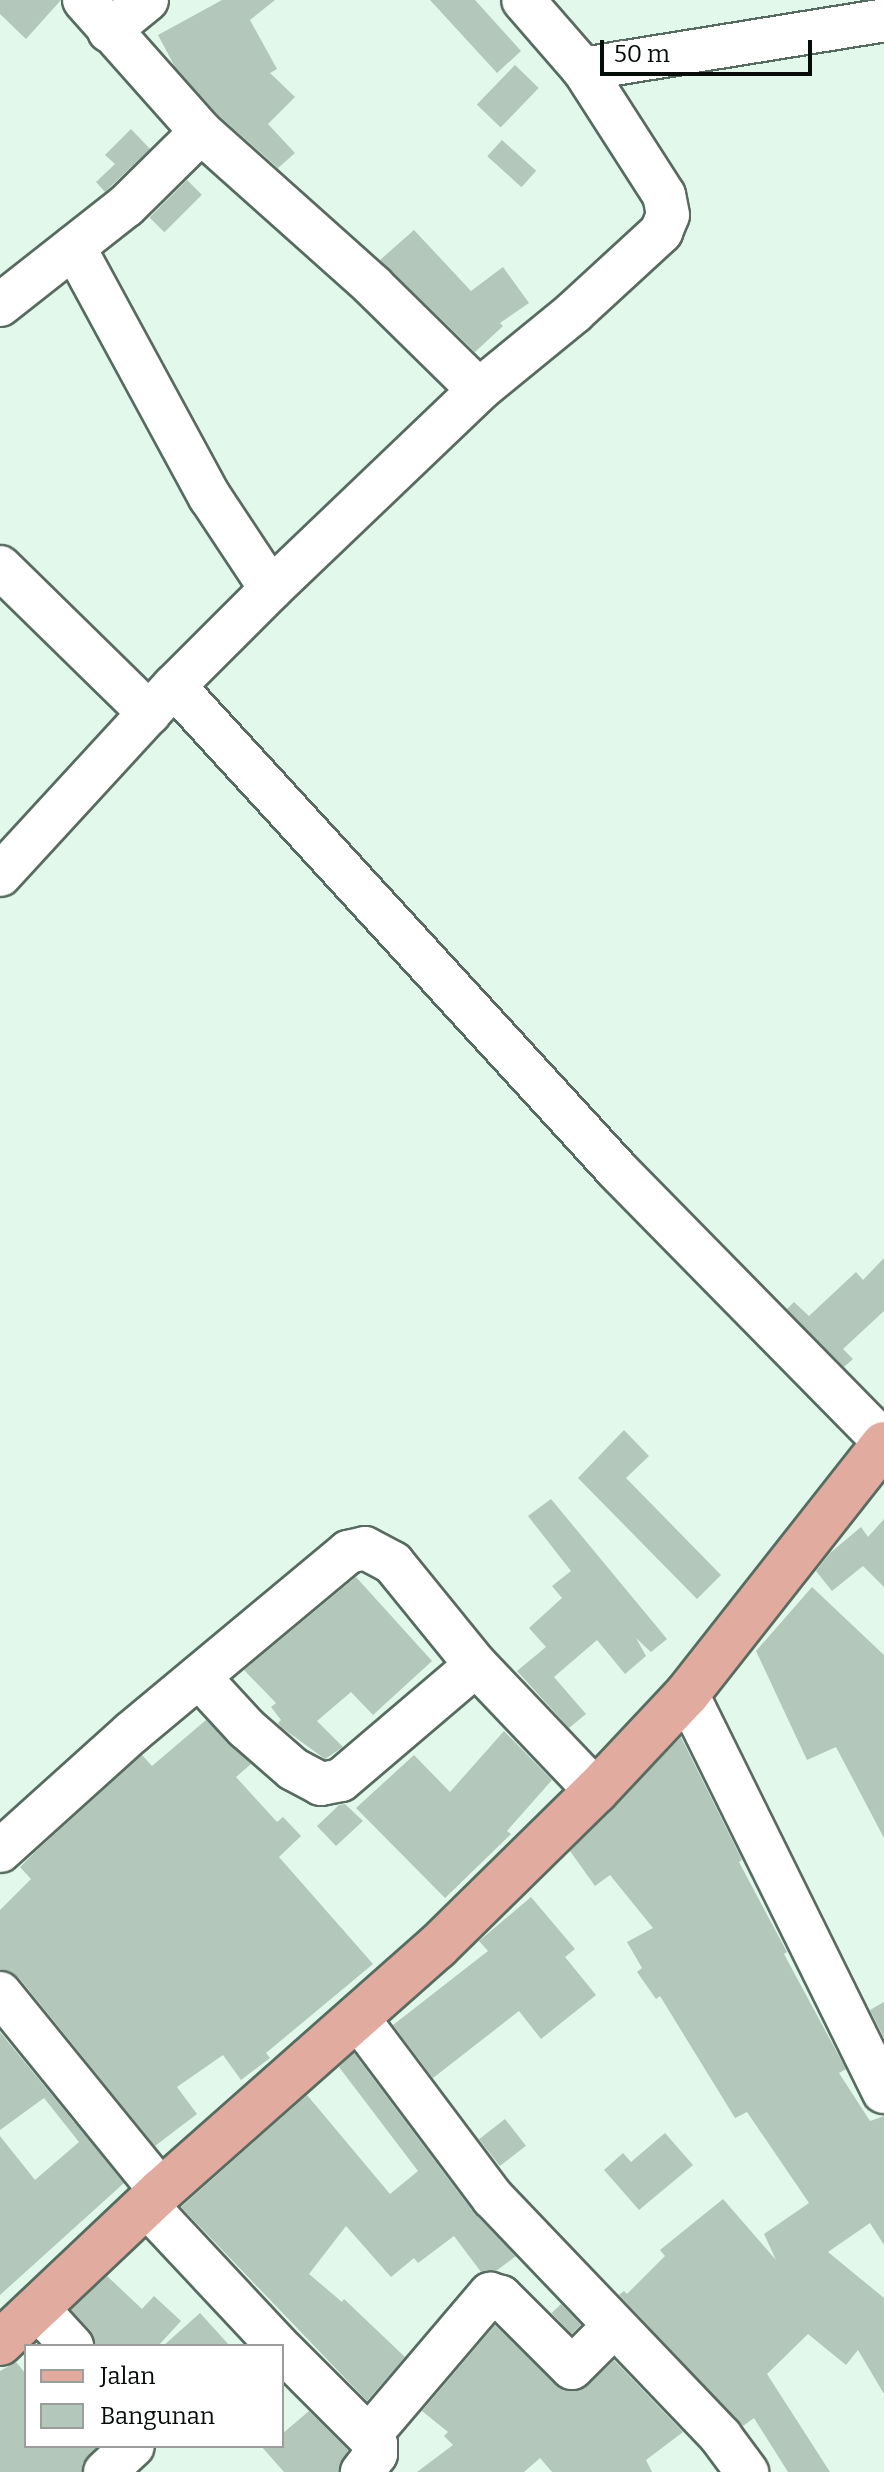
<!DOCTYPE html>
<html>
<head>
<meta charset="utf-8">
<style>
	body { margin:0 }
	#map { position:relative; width:884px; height:2472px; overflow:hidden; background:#e2f8ea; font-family:Bitter,serif }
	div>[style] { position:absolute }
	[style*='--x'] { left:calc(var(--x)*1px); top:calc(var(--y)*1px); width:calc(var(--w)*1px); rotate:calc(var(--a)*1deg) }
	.building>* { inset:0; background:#b3c8bb; transform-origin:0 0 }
	.roads { filter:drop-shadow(2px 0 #586b60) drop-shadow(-2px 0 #586b60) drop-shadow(0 2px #586b60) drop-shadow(0 -2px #586b60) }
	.minor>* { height:42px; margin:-21px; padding:0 21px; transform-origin:21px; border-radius:21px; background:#fff }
	.major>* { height:44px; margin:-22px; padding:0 22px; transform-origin:22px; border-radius:22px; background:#e1aba0 }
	span { translate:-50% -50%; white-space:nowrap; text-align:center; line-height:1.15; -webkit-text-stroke:7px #fff; paint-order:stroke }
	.legend { position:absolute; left:24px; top:2344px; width:260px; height:104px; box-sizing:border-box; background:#fff; border:2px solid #9b9e9d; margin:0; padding:10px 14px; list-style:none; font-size:24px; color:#060d09 }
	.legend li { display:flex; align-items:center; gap:16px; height:40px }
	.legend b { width:40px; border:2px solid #9b9e9d }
	.scale { position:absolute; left:600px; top:40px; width:212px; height:36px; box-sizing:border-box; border:4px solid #060d09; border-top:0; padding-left:10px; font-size:24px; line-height:28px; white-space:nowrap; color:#060d09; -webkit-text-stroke:6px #fff; paint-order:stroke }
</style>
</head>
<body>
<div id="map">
	<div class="building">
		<div style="clip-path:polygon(0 0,61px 0,26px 39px,0 14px)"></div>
		<div style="clip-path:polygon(222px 0,275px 0,250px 20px,277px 69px,270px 73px,295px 97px,268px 124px,295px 153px,278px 168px,218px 115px,175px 67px,158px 35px)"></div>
		<div style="clip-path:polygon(430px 0,475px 0,521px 51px,497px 73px)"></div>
		<div style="left:515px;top:65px;width:33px;height:55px;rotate:44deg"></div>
		<div style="clip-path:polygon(131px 129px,150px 149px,105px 192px,96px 182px,115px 164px,105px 155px)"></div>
		<div style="left:502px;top:140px;width:46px;height:22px;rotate:42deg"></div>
		<div style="left:187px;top:180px;width:21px;height:53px;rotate:45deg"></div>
		<div style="clip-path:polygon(414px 230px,471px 291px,503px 267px,529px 303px,500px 323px,503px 326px,475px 352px,380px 260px)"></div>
		<div style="clip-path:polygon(884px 1258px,884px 1311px,843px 1349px,853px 1359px,844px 1367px,787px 1309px,794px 1302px,809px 1316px,856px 1272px,863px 1280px)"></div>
		<div style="clip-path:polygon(624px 1430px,649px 1456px,626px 1478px,721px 1575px,697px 1599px,578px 1478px)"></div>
		<div style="clip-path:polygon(551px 1499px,667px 1639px,651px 1652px,636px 1638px,646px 1656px,625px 1674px,597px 1640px,554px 1677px,586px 1714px,569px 1728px,517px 1671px,546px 1647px,529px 1628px,562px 1598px,552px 1586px,571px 1571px,528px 1516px)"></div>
		<div style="clip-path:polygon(884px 1519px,884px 1587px,863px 1566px,832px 1591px,816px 1571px,830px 1553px,861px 1527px,868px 1537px)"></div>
		<div style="clip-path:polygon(356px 1577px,432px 1661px,373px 1715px,351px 1692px,317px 1721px,343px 1747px,325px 1759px,281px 1727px,278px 1723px,281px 1720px,271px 1707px,276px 1703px,244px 1670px)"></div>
		<div style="clip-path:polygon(812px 1587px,884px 1655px,884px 1838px,836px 1747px,807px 1760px,756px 1651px)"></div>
		<div style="clip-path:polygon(206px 1720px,251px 1764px,236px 1777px,277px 1822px,283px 1817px,301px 1836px,279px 1857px,373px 1964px,266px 2053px,270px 2058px,241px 2080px,223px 2055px,177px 2087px,197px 2114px,155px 2146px,19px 1978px,0 1969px,0 1910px,31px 1879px,20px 1867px,35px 1852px,142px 1755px,152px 1766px)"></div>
		<div style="clip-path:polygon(504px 1731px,552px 1780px,507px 1831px,511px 1834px,445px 1898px,356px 1808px,414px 1755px,450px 1792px)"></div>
		<div style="clip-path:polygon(681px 1737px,742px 1860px,739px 1862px,787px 1952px,784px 1954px,846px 2069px,839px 2073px,870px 2121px,884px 2116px,884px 2245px,870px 2223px,828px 2252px,884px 2298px,884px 2394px,858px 2350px,846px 2365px,808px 2334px,767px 2374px,830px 2472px,788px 2472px,754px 2418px,743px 2426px,619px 2295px,624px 2291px,627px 2294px,665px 2256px,660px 2250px,723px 2199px,776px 2260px,764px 2234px,809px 2203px,747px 2112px,735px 2118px,660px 1996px,656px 1999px,637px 1972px,642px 1968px,627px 1942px,653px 1928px,610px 1875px,595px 1886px,570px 1851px)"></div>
		<div style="clip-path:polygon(345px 1804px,363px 1821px,336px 1846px,317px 1826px,339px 1805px)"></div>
		<div style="clip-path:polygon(531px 1897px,575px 1949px,565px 1957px,596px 1995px,541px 2039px,519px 2011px,433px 2078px,393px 2025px,488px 1951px,479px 1941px)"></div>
		<div style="clip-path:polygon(884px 2002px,884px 2038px,870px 2010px)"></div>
		<div style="clip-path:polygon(0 2032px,124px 2183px,0 2295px,0 2136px,35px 2180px,79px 2142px,44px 2098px,0 2130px)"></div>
		<div style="clip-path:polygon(354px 2053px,474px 2213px,516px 2256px,496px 2271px,481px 2272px,454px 2236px,418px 2263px,414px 2258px,391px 2277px,346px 2226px,309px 2274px,342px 2302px,344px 2299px,405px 2357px,367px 2401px,181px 2207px,307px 2095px,390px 2194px,418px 2171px,339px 2067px)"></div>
		<div style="left:505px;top:2119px;width:34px;height:33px;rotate:52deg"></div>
		<div style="clip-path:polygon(665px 2133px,693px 2165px,639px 2210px,604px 2170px,623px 2153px,631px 2162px)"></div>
		<div style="clip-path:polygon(107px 2276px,142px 2309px,154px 2296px,181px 2321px,158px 2346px,95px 2346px,90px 2330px,71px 2310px)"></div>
		<div style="left:561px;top:2304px;width:29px;height:13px;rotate:46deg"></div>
		<div style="clip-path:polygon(200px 2313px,230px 2346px,163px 2346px)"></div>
		<div style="clip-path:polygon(495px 2325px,565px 2391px,577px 2391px,588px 2385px,614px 2360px,683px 2432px,646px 2460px,652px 2472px,552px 2472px,540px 2458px,524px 2472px,417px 2472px,453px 2445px,444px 2436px,448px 2432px,422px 2411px)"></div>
		<div style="clip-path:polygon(16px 2362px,26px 2374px,26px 2446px,98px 2446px,82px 2464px,82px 2472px,0 2472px,0 2371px)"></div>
		<div style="clip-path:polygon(309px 2411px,348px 2450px,339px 2472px,284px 2472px,261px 2446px,282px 2446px,282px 2434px)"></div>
	</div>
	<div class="roads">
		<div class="minor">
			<div style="--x:84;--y:0;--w:176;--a:48.4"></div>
			<div style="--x:201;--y:132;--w:231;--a:41.8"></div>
			<div style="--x:373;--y:286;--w:148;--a:44.5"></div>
			<div style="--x:109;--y:31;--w:49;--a:-39.2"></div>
			<div style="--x:583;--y:69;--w:305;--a:-9.2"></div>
			<div style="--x:74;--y:247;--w:285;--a:61.5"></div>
			<div style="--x:210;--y:497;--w:110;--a:56.5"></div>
			<div style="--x:0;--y:305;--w:160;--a:-38.2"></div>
			<div style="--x:126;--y:206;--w:105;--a:-44.6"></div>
			<div style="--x:0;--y:567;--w:209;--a:44.4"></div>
			<div style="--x:174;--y:686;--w:659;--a:47.52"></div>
			<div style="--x:619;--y:1172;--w:378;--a:45.5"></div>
			<div style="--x:0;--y:875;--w:257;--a:-47.4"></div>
			<div style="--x:174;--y:686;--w:137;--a:-45"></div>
			<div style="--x:271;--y:589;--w:288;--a:-43.7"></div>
			<div style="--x:479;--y:390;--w:122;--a:-39.3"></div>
			<div style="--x:573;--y:313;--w:120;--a:-42.6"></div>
			<div style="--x:661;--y:232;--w:18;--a:-68"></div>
			<div style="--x:668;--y:215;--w:20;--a:-101"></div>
			<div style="--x:664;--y:195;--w:150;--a:-122.7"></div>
			<div style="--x:583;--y:69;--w:91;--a:-131"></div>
			<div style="--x:199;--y:1677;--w:69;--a:47.3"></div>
			<div style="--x:246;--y:1728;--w:62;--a:41.1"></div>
			<div style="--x:293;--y:1769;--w:32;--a:28"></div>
			<div style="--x:321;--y:1784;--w:20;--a:-11"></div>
			<div style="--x:341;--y:1780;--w:177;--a:-40.4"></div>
			<div style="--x:687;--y:1694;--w:444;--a:63.7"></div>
			<div style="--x:0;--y:1851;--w:176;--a:-42"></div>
			<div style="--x:131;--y:1733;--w:283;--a:-39.8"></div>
			<div style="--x:348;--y:1552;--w:17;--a:-13"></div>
			<div style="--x:365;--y:1548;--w:32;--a:28"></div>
			<div style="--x:393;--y:1563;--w:132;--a:50.9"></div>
			<div style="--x:476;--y:1665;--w:174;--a:46.4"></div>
			<div style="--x:0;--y:1993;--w:255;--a:50.9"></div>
			<div style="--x:357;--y:2017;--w:226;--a:53.1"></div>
			<div style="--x:493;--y:2198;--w:330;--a:46.3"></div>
			<div style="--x:721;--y:2437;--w:44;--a:53.4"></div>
			<div style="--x:147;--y:2206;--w:192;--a:46.9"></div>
			<div style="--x:37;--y:2308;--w:52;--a:47.4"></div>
			<div style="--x:282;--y:2350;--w:133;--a:45"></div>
			<div style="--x:376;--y:2444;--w:10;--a:90"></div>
			<div style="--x:376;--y:2454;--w:23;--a:128"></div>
			<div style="--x:369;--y:2436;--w:187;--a:-49.6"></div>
			<div style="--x:490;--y:2294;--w:11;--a:15"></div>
			<div style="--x:501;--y:2297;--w:100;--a:45"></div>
			<div style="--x:572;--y:2368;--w:59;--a:-45"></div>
			<div style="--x:105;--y:2472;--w:38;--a:-43"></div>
		</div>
		<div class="major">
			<div style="--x:0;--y:2343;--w:221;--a:-43.4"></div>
			<div style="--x:161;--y:2191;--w:368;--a:-41.5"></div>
			<div style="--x:437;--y:1947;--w:223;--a:-44.5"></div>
			<div style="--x:596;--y:1791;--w:133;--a:-46.8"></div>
			<div style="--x:687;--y:1694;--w:318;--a:-51.8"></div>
		</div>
	</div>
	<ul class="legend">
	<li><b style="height:10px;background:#e1aba0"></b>Jalan</li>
	<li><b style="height:22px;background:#b3c8bb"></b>Bangunan</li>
	</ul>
	<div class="scale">50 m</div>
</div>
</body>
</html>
